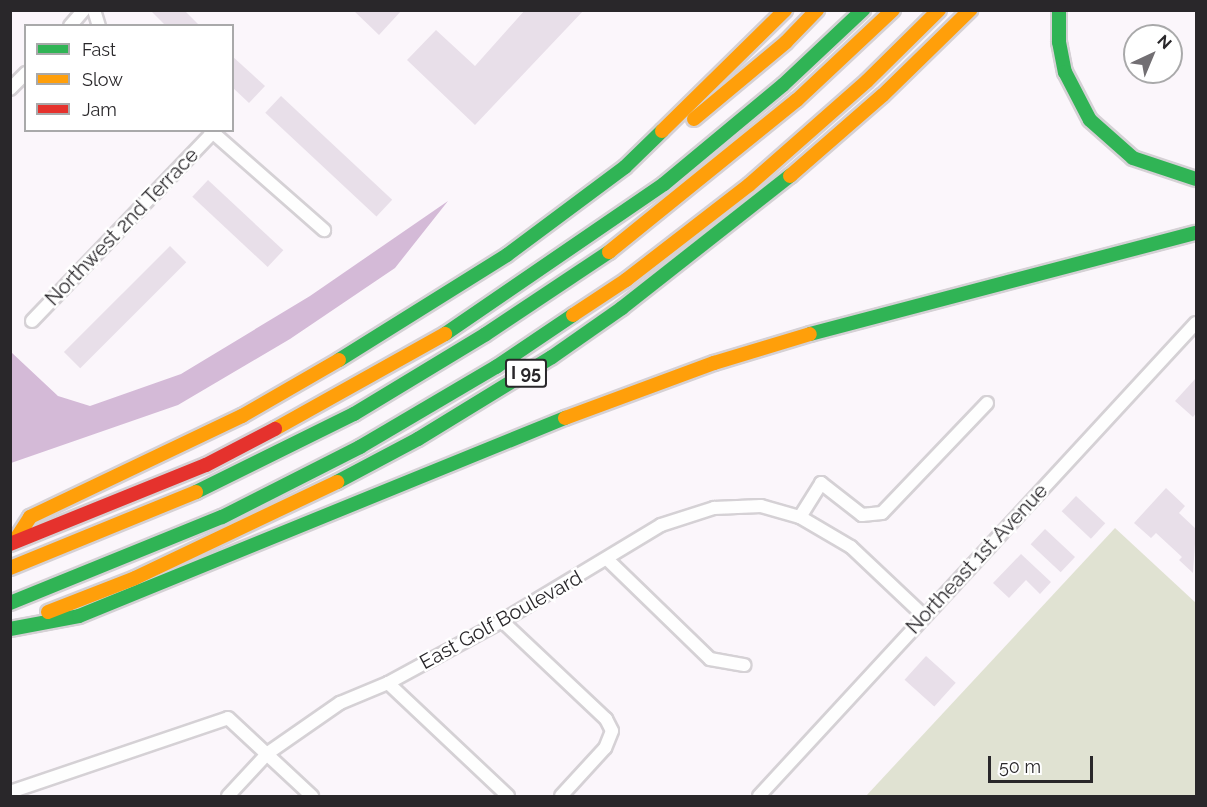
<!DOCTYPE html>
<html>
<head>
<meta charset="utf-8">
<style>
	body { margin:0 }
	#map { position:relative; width:1207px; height:807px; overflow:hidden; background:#fbf6fb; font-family:Raleway,sans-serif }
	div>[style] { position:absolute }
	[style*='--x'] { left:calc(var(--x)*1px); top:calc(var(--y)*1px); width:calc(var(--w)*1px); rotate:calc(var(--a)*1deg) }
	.green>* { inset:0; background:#e0e2d2 }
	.water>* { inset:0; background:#d4bad7 }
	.building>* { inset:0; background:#e8dfe9; transform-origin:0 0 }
	.roads { filter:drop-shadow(2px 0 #d5d1d5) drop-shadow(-2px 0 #d5d1d5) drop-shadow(0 2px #d5d1d5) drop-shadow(0 -2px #d5d1d5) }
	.street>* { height:12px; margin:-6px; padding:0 6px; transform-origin:6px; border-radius:6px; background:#fefefe }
	.fast>* { height:14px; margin:-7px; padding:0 7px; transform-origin:7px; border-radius:7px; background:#30b455 }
	.slow>* { height:14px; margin:-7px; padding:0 7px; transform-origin:7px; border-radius:7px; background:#ff9f0a }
	.jam>* { height:14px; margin:-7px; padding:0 7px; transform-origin:7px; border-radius:7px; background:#e5322d }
	span { translate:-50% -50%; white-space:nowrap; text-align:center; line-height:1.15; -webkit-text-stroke:5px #fff; paint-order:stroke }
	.shield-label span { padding:2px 4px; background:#fff; border:2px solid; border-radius:4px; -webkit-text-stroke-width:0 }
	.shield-label { font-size:18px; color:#29272a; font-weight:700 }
	.street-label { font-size:20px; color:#29272a }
	.frame { position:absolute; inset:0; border:12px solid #29272a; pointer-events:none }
	.legend { position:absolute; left:24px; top:24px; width:210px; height:108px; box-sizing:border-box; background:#fff; border:2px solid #a9a9aa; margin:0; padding:8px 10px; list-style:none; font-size:18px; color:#29272a }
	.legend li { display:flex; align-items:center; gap:12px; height:30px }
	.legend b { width:30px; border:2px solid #a9a9aa }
	.north { position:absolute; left:1123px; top:24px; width:60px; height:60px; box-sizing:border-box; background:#fff; border:2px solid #a9a9aa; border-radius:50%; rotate:44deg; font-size:16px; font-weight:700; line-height:24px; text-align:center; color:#29272a }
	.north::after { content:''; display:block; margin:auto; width:21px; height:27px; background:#726f73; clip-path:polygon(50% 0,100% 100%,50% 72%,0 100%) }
	.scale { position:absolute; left:988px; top:756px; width:105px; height:27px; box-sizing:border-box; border:3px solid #29272a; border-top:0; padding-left:8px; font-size:18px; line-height:21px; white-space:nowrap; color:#29272a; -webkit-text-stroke:4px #fff; paint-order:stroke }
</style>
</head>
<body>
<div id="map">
	<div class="green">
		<div style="clip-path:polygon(1115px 528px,1196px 603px,1196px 796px,866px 796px)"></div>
	</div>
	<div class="water">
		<div style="clip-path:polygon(448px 201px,395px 268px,290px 339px,178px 405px,11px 463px,11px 352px,58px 396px,90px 406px,181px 374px,310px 296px)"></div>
	</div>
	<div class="building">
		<div style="clip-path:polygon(150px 10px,184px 10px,200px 26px,166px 26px)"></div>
		<div style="clip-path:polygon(353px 10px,402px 10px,379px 35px)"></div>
		<div style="clip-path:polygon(525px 10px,584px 10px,475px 125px,407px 60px,436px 30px,475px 66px)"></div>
		<div style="clip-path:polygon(232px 56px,265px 86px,249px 103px,232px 87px)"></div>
		<div style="left:281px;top:96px;width:152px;height:23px;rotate:43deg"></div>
		<div style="left:208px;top:180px;width:103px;height:23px;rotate:43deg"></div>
		<div style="left:170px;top:246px;width:23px;height:150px;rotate:45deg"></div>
		<div style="clip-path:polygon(1196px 378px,1196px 413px,1193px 417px,1175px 401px)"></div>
		<div style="clip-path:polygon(1166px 488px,1185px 506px,1179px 513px,1196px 529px,1193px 573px,1179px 560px,1182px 557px,1156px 533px,1151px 538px,1134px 523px)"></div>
		<div style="left:1076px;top:496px;width:40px;height:21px;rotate:43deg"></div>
		<div style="left:1045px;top:529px;width:41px;height:21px;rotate:43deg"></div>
		<div style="clip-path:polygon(1021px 554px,1051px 582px,1040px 594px,1026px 580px,1009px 598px,993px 583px)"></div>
		<div style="left:926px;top:656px;width:40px;height:32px;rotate:42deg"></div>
	</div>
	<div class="roads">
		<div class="street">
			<div style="--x:94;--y:10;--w:17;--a:73"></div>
			<div style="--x:70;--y:26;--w:21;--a:-49"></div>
			<div style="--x:10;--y:89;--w:23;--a:-45"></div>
			<div style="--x:210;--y:130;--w:152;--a:41.3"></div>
			<div style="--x:32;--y:321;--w:260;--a:-46.2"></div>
			<div style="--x:800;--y:517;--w:40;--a:-58"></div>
			<div style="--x:821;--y:483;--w:52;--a:38"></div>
			<div style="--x:862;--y:515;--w:20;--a:-6"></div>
			<div style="--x:882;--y:513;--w:152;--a:-46.3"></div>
			<div style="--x:608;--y:560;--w:142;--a:44.1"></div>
			<div style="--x:710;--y:659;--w:35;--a:10"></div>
			<div style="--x:502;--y:621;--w:143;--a:43.3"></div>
			<div style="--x:606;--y:719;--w:13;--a:63"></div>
			<div style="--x:612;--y:731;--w:18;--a:112"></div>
			<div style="--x:605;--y:748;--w:65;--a:132.5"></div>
			<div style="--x:388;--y:683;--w:165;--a:43.3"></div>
			<div style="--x:10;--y:792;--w:230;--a:-18.7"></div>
			<div style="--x:228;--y:718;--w:115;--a:42.9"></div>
			<div style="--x:228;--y:796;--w:59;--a:-47.1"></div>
			<div style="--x:268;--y:753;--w:88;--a:-34.8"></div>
			<div style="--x:340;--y:703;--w:52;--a:-22.6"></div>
			<div style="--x:388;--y:683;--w:130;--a:-28.5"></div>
			<div style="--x:502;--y:621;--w:186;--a:-31.1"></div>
			<div style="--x:661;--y:525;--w:56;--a:-17.8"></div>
			<div style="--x:714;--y:508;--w:47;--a:-2.4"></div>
			<div style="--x:761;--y:506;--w:41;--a:15.8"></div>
			<div style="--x:800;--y:517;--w:59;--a:30.5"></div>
			<div style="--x:851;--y:547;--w:100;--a:43.4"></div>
			<div style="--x:759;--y:796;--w:644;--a:-47.27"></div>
		</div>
		<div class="fast">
			<div style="--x:1059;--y:10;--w:32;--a:90"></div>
			<div style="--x:1059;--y:42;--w:31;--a:79"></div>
			<div style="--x:1065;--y:72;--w:54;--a:62.5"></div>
			<div style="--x:1090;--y:120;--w:57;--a:41.5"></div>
			<div style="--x:1133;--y:158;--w:66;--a:18.4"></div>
			<div style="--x:445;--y:334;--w:265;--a:-34.4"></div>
			<div style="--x:664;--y:184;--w:155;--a:-39.8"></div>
			<div style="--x:783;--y:85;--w:110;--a:-43.2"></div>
			<div style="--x:810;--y:334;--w:399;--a:-14.7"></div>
			<div style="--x:339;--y:360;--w:198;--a:-32"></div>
			<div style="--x:507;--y:255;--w:147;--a:-36.7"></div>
			<div style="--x:625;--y:167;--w:52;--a:-44.2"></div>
			<div style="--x:337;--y:482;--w:92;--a:-28"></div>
			<div style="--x:418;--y:439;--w:157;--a:-31.5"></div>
			<div style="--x:552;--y:357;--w:85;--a:-35"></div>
			<div style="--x:622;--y:308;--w:214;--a:-38.2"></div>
			<div style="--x:196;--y:492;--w:176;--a:-26.3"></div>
			<div style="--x:354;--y:414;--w:154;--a:-31.2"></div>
			<div style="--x:486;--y:334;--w:148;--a:-33.7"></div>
			<div style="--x:10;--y:603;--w:229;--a:-22.1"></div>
			<div style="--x:222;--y:517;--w:155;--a:-26.9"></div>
			<div style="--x:360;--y:447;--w:158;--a:-30.5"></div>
			<div style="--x:496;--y:367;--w:93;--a:-34"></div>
			<div style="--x:10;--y:629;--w:70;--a:-10.7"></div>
			<div style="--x:79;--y:616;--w:525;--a:-22.17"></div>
		</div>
		<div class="slow">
			<div style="--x:694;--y:119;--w:120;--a:-39.9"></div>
			<div style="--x:786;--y:42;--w:45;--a:-45.9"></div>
			<div style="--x:662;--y:131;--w:173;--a:-44.5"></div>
			<div style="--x:790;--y:176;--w:123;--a:-41.1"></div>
			<div style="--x:883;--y:95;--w:122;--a:-44.3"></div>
			<div style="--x:609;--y:252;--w:242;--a:-39"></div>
			<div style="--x:797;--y:100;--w:132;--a:-43.2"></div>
			<div style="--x:573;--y:315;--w:64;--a:-33.4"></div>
			<div style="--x:626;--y:280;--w:155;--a:-37.7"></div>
			<div style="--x:749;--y:185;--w:157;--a:-41.4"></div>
			<div style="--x:867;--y:81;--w:101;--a:-44.6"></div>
			<div style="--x:565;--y:418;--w:159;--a:-20.3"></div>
			<div style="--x:714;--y:363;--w:100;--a:-16.8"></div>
			<div style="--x:275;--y:429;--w:195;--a:-29.2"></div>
			<div style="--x:14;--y:542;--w:30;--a:-57"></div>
			<div style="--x:30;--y:517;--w:235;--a:-25.5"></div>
			<div style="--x:242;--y:416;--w:112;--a:-30"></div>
			<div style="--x:10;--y:568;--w:201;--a:-22.2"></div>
			<div style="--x:48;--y:612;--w:93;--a:-21.3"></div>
			<div style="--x:135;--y:578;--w:224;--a:-25.4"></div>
		</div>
		<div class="jam">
			<div style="--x:10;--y:544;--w:211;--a:-22"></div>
			<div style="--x:206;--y:465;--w:78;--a:-27.6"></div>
		</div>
	</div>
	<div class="shield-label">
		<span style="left:526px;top:373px">I 95</span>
	</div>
	<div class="street-label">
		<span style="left:122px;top:227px;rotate:-46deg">Northwest 2nd Terrace</span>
		<span style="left:977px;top:559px;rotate:-47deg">Northeast 1st Avenue</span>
		<span style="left:501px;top:620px;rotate:-29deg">East Golf Boulevard</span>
	</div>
	<div class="frame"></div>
	<ul class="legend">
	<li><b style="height:8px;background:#30b455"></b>Fast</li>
	<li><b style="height:8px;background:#ff9f0a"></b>Slow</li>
	<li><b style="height:8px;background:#e5322d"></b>Jam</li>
	</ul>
	<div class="north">N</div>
	<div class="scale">50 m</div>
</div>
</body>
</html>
